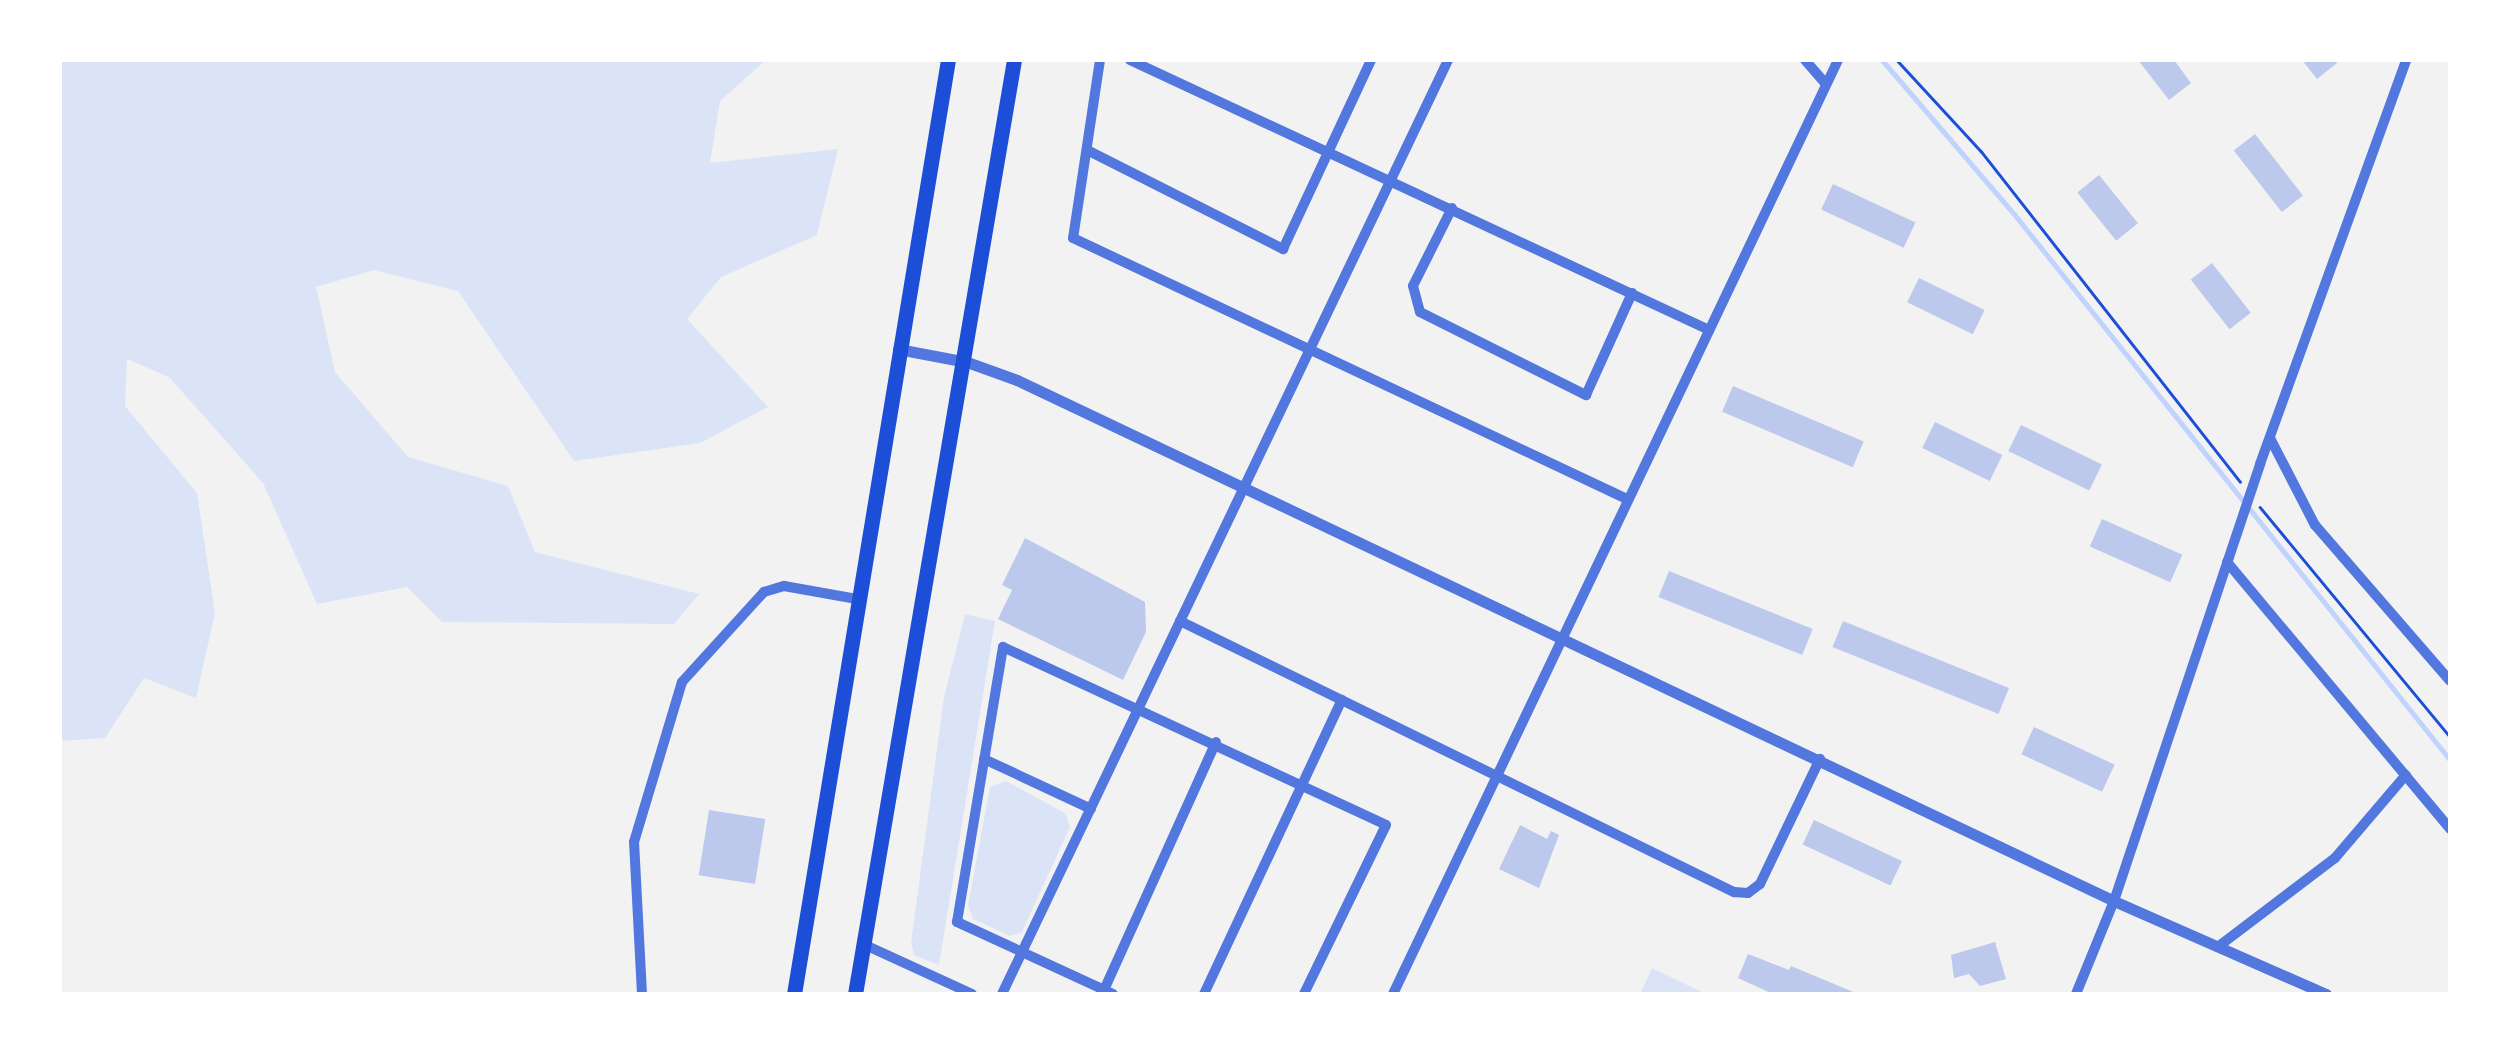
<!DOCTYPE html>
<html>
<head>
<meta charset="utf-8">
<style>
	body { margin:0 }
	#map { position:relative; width:2510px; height:1054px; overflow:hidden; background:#f2f2f2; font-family:Inter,sans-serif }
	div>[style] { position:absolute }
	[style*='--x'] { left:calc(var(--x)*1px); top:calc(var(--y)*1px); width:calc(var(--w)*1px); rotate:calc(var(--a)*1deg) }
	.green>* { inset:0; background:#dbe4f7 }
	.stream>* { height:5px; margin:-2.5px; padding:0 2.5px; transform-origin:2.5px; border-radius:2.5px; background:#bfd3fe }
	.building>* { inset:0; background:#bdc9ec; transform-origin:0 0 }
	.path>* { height:2.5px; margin:-1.25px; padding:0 1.25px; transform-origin:1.25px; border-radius:1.25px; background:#1d4ed8 }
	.minor>* { height:10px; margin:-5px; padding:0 5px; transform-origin:5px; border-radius:5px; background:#5277de }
	.tertiary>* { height:11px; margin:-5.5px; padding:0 5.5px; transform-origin:5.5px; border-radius:5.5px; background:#5277de }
	.primary>* { height:15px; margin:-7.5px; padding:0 7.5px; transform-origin:7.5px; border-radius:7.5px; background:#1d4ed8 }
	span { translate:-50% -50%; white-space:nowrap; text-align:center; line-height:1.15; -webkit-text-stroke:10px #fff; paint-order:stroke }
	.frame { position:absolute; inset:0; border:62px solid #fff; pointer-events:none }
</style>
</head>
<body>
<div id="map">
	<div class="green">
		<div style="clip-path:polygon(60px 60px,766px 60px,720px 101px,710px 163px,838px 149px,817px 235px,721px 277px,687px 319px,768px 407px,700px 443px,574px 461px,458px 291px,374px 270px,316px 287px,335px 372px,408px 457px,508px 486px,535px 552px,699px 594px,674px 624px,442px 622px,407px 587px,317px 604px,263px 483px,169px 377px,127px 359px,125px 406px,197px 493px,215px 613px,196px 698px,144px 678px,105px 738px,60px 741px)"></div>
		<div style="clip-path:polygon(965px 614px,995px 621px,939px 965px,914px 955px,911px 943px,944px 697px)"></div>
		<div style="clip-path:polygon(1006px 781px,1065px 813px,1070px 827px,1022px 932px,1010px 936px,973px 919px,968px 905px,990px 787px)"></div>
		<div style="clip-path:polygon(1652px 968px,1706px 994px,1640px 994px)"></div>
	</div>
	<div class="stream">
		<div style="--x:1882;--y:60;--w:203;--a:49.4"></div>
		<div style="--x:2014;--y:214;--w:699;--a:51.39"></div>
	</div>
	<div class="building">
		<div style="clip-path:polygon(2138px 60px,2174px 60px,2191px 83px,2169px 100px)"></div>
		<div style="clip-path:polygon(2302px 60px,2335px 60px,2337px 63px,2317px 79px)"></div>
		<div style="left:2255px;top:134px;width:78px;height:27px;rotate:52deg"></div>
		<div style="left:2099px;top:175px;width:62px;height:28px;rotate:51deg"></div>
		<div style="left:1833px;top:184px;width:91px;height:28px;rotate:25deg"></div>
		<div style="left:2212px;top:263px;width:63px;height:27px;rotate:52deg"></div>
		<div style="left:1919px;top:278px;width:73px;height:27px;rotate:26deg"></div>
		<div style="left:1733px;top:386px;width:142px;height:28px;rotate:23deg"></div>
		<div style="left:1935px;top:422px;width:75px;height:29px;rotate:26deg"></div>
		<div style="left:2021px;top:425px;width:90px;height:29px;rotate:26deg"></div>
		<div style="left:2102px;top:519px;width:88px;height:30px;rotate:24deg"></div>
		<div style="clip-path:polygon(1025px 538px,1145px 602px,1146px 632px,1123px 680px,998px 619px,1012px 590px,1002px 585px)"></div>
		<div style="left:1669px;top:571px;width:155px;height:28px;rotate:22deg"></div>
		<div style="left:1843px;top:621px;width:179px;height:28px;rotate:22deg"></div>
		<div style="left:2034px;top:727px;width:89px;height:30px;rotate:25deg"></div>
		<div style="left:709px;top:810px;width:57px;height:66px;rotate:9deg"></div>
		<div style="left:1814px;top:820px;width:97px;height:27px;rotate:25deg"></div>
		<div style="clip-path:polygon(1520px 825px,1547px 839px,1551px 831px,1559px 835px,1539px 888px,1499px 869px)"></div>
		<div style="clip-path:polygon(1995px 942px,2006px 979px,1980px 986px,1969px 974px,1954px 978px,1951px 955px)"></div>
		<div style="clip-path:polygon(1748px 954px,1789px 970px,1791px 966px,1858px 994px,1773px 994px,1738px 978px)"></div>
	</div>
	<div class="path">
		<div style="--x:1897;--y:60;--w:124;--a:47.3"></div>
		<div style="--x:1981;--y:151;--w:420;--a:51.9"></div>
		<div style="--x:2260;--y:507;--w:298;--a:50.4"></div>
	</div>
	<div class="minor">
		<div style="--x:1100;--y:60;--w:180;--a:98.6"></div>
		<div style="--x:1073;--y:238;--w:612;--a:25.23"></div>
		<div style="--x:1130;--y:60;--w:639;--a:25"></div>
		<div style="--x:1805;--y:60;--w:32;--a:49"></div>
		<div style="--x:1087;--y:150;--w:220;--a:26.8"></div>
		<div style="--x:1283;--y:249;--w:208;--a:-65"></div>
		<div style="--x:1452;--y:208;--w:87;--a:116.6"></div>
		<div style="--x:1413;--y:286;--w:27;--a:75"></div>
		<div style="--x:1420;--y:312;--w:186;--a:26.6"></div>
		<div style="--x:1586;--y:395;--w:112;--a:-65.7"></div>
		<div style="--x:2270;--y:438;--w:98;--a:62.7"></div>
		<div style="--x:2315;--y:525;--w:206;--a:49.1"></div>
		<div style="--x:2227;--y:562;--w:348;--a:50.1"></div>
		<div style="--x:1180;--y:621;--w:617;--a:26.07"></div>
		<div style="--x:1734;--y:892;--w:14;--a:4"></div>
		<div style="--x:1748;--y:893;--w:15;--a:-37"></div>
		<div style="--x:1760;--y:884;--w:139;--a:-64.4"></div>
		<div style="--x:984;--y:759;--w:118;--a:25"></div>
		<div style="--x:863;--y:944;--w:120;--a:24.6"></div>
		<div style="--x:2219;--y:946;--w:146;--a:-37.2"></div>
		<div style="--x:2335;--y:858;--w:109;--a:-49.5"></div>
		<div style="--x:1104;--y:990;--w:272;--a:-65.7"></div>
		<div style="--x:642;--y:994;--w:152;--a:-93"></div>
		<div style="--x:634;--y:842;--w:167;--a:-73.3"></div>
		<div style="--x:682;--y:682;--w:122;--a:-47.7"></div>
		<div style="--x:764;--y:592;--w:21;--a:-17"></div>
		<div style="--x:784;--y:586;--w:74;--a:10.1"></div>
		<div style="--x:1002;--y:994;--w:1035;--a:-64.47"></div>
		<div style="--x:1113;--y:994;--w:172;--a:-155.2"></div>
		<div style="--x:957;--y:922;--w:279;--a:-80.5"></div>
		<div style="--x:1003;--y:647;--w:422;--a:24.9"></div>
		<div style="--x:1386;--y:825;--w:188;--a:115.9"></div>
		<div style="--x:1204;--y:994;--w:325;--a:-64.9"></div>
		<div style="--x:1393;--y:994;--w:1035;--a:-64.52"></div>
		<div style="--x:2076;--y:994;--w:100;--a:-67.8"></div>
		<div style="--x:2114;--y:901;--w:461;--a:-71.5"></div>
		<div style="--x:2260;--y:464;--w:430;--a:-70.1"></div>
	</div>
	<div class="tertiary">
		<div style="--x:898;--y:349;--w:70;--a:10.7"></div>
		<div style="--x:967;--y:362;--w:53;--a:19.8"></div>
		<div style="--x:1017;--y:380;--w:1214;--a:25.4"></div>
		<div style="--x:2114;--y:901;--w:232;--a:23.7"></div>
	</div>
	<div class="primary">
		<div style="--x:794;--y:994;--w:947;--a:-80.64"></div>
		<div style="--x:855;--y:994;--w:947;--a:-80.34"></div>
	</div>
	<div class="frame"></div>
</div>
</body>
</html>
